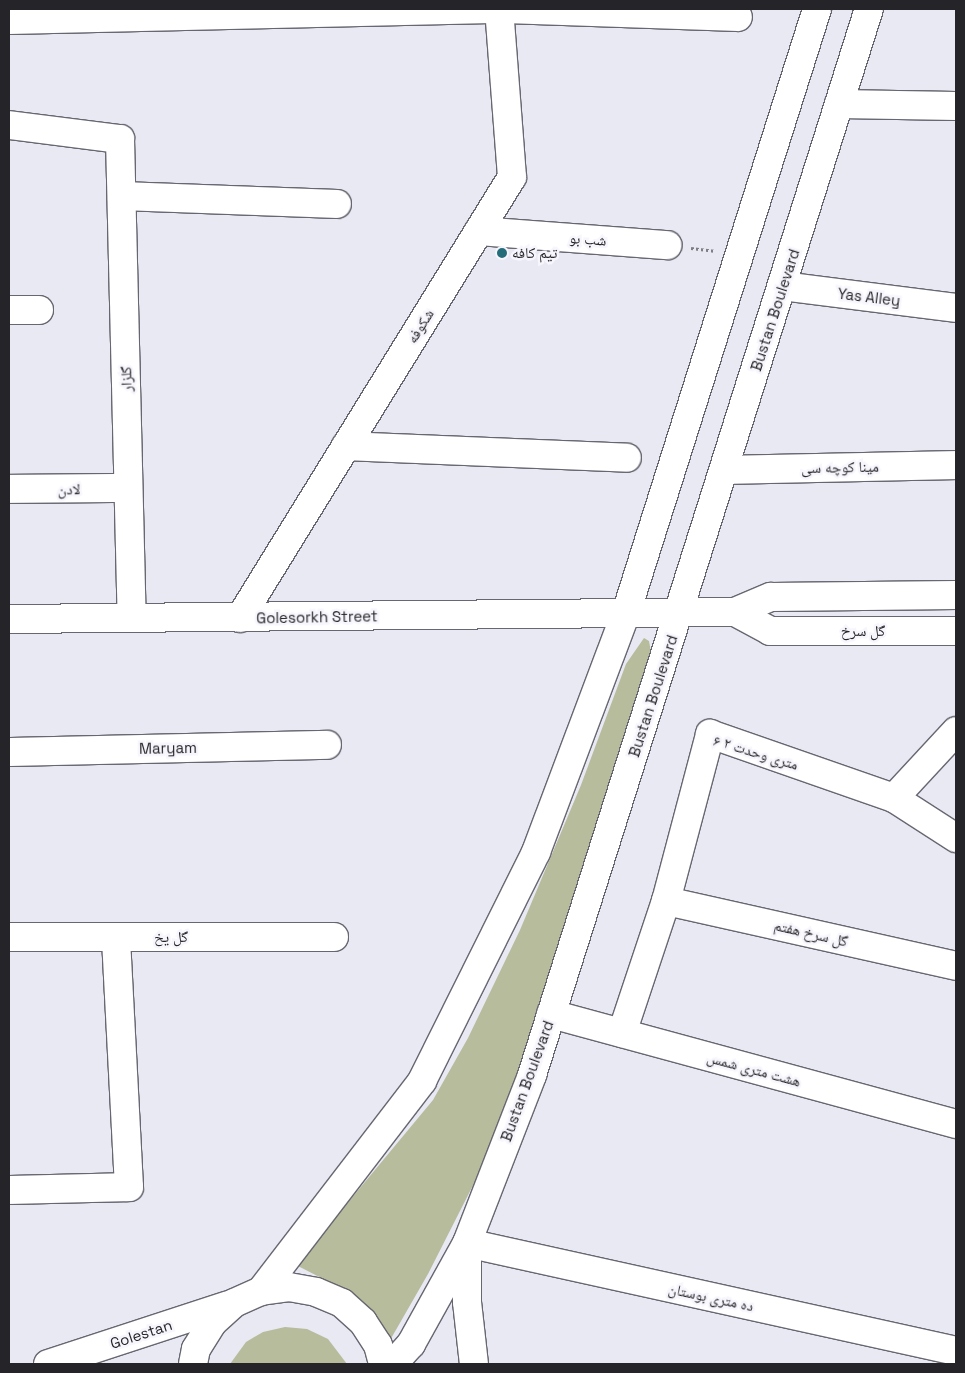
<!DOCTYPE html>
<html>
<head>
<meta charset="utf-8">
<style>
	body { margin:0 }
	#map { position:relative; width:965px; height:1373px; overflow:hidden; background:#e9e9f4; font-family:"Space Grotesk","Noto Naskh Arabic",sans-serif }
	div>[style] { position:absolute }
	[style*='--x'] { left:calc(var(--x)*1px); top:calc(var(--y)*1px); width:calc(var(--w)*1px); rotate:calc(var(--a)*1deg) }
	.green>* { inset:0; background:#b6bc9c }
	.path>* { height:3px; margin-top:-1.5px; transform-origin:0; background:repeating-linear-gradient(90deg,#7e7e85 0 2.5px,transparent 0 5px) }
	.roads { filter:drop-shadow(1px 0 #676771) drop-shadow(-1px 0 #676771) drop-shadow(0 1px #676771) drop-shadow(0 -1px #676771) }
	.minor>* { height:28px; margin:-14px; padding:0 14px; transform-origin:14px; border-radius:14px; background:#fff }
	.major>* { height:28px; margin:-14px; padding:0 14px; transform-origin:14px; border-radius:14px; background:#fff }
	.dots>* { width:14px; height:14px; translate:-50% -50%; box-sizing:border-box; border:2px solid #f7f6fd; border-radius:50% }
	span { translate:-50% -50%; white-space:nowrap; text-align:center; line-height:1.15; -webkit-text-stroke:5px #f7f6fd; paint-order:stroke }
	.street-label { font-size:15px; color:#252529 }
	.poi-label { font-size:15px; color:#252529 }
	.left { translate:0 -50%; text-align:left }
	.frame { position:absolute; inset:0; border:10px solid #252529; pointer-events:none }
</style>
</head>
<body>
<div id="map">
	<div class="green">
		<div style="clip-path:polygon(644px 638px,649px 641px,651px 652px,530px 1053px,495px 1142px,428px 1274px,389px 1342px,368px 1310px,335px 1285px,296px 1265px,433px 1100px,468px 1038px,520px 930px,581px 785px,626px 664px)"></div>
		<div style="clip-path:polygon(285px 1327px,307px 1329px,328px 1339px,347px 1364px,230px 1364px,246px 1342px,263px 1332px)"></div>
	</div>
	<div class="path">
		<div style="--x:691;--y:248;--w:23;--a:7"></div>
	</div>
	<div class="roads">
		<div class="minor">
			<div style="--x:505;--y:9;--w:233;--a:2"></div>
			<div style="--x:9;--y:20;--w:483;--a:-1.3"></div>
			<div style="--x:839;--y:104;--w:117;--a:1"></div>
			<div style="--x:9;--y:125;--w:112;--a:7.2"></div>
			<div style="--x:120;--y:139;--w:479;--a:88.6"></div>
			<div style="--x:122;--y:196;--w:215;--a:2.1"></div>
			<div style="--x:479;--y:231;--w:189;--a:4.3"></div>
			<div style="--x:782;--y:286;--w:175;--a:7.2"></div>
			<div style="--x:9;--y:310;--w:30;--a:0"></div>
			<div style="--x:346;--y:446;--w:281;--a:2.4"></div>
			<div style="--x:724;--y:470;--w:232;--a:-1.2"></div>
			<div style="--x:9;--y:489;--w:119;--a:-0.5"></div>
			<div style="--x:240;--y:618;--w:518;--a:-58.33"></div>
			<div style="--x:512;--y:177;--w:169;--a:-94.4"></div>
			<div style="--x:9;--y:752;--w:318;--a:-1.3"></div>
			<div style="--x:894;--y:798;--w:91;--a:-47.2"></div>
			<div style="--x:666;--y:901;--w:297;--a:12.6"></div>
			<div style="--x:9;--y:937;--w:325;--a:0"></div>
			<div style="--x:551;--y:1014;--w:420;--a:15.2"></div>
			<div style="--x:622;--y:1033;--w:139;--a:-71.6"></div>
			<div style="--x:666;--y:901;--w:173;--a:-75.2"></div>
			<div style="--x:710;--y:734;--w:195;--a:19.2"></div>
			<div style="--x:894;--y:798;--w:74;--a:32.8"></div>
			<div style="--x:9;--y:1190;--w:120;--a:-1.4"></div>
			<div style="--x:129;--y:1187;--w:250;--a:-93"></div>
			<div style="--x:467;--y:1243;--w:501;--a:12.45"></div>
		</div>
		<div class="major">
			<div style="--x:735;--y:612;--w:40;--a:28"></div>
			<div style="--x:770;--y:631;--w:186;--a:0"></div>
			<div style="--x:9;--y:619;--w:726;--a:-0.55"></div>
			<div style="--x:735;--y:612;--w:39;--a:-23"></div>
			<div style="--x:771;--y:597;--w:185;--a:-0.6"></div>
			<div style="--x:467;--y:1246;--w:56;--a:90"></div>
			<div style="--x:467;--y:1302;--w:62;--a:83.6"></div>
			<div style="--x:261;--y:1291;--w:265;--a:-52.5"></div>
			<div style="--x:422;--y:1081;--w:256;--a:-63.5"></div>
			<div style="--x:536;--y:852;--w:255;--a:-69.4"></div>
			<div style="--x:626;--y:613;--w:633;--a:-72.45"></div>
			<div style="--x:48;--y:1364;--w:189;--a:-18.1"></div>
			<div style="--x:193;--y:1364;--w:15;--a:-79"></div>
			<div style="--x:196;--y:1349;--w:31;--a:-58"></div>
			<div style="--x:212;--y:1323;--w:30;--a:-42"></div>
			<div style="--x:234;--y:1303;--w:30;--a:-24"></div>
			<div style="--x:261;--y:1291;--w:28;--a:-8"></div>
			<div style="--x:289;--y:1287;--w:27;--a:10"></div>
			<div style="--x:316;--y:1292;--w:28;--a:23"></div>
			<div style="--x:342;--y:1303;--w:28;--a:42"></div>
			<div style="--x:363;--y:1322;--w:27;--a:57"></div>
			<div style="--x:378;--y:1345;--w:20;--a:75"></div>
			<div style="--x:393;--y:1364;--w:27;--a:-48"></div>
			<div style="--x:411;--y:1344;--w:115;--a:-61"></div>
			<div style="--x:467;--y:1243;--w:180;--a:-68.8"></div>
			<div style="--x:532;--y:1075;--w:1118;--a:-72.46"></div>
		</div>
	</div>
	<div class="dots">
		<div style="left:502px;top:253px;background:#256e79"></div>
	</div>
	<div class="street-label">
		<span style="left:588px;top:239px;rotate:4deg">شب بو</span>
		<span style="left:869px;top:297px;rotate:7deg">Yas Alley</span>
		<span style="left:775px;top:310px;rotate:-72deg">Bustan Boulevard</span>
		<span style="left:420px;top:326px;rotate:-58deg">شکوفه</span>
		<span style="left:126px;top:379px;rotate:-91deg">گلزار</span>
		<span style="left:840px;top:467px;rotate:-1deg">مینا کوچه سی</span>
		<span style="left:69px;top:489px;rotate:-1deg">لادن</span>
		<span style="left:317px;top:617px;rotate:-1deg">Golesorkh Street</span>
		<span style="left:863px;top:631px">گل سرخ</span>
		<span style="left:653px;top:696px;rotate:-72deg">Bustan Boulevard</span>
		<span style="left:168px;top:748px;rotate:-1deg">Maryam</span>
		<span style="left:756px;top:752px;rotate:17deg">۶ متری وحدت ۲</span>
		<span style="left:811px;top:933px;rotate:13deg">گل سرخ هفتم</span>
		<span style="left:171px;top:937px">گل یخ</span>
		<span style="left:754px;top:1069px;rotate:15deg">هشت متری شمس</span>
		<span style="left:527px;top:1081px;rotate:-70deg">Bustan Boulevard</span>
		<span style="left:711px;top:1297px;rotate:12deg">ده متری بوستان</span>
		<span style="left:141px;top:1334px;rotate:-18deg">Golestan</span>
	</div>
	<div class="poi-label">
		<span class="left" style="left:512px;top:253px">تیم کافه</span>
	</div>
	<div class="frame"></div>
</div>
</body>
</html>
